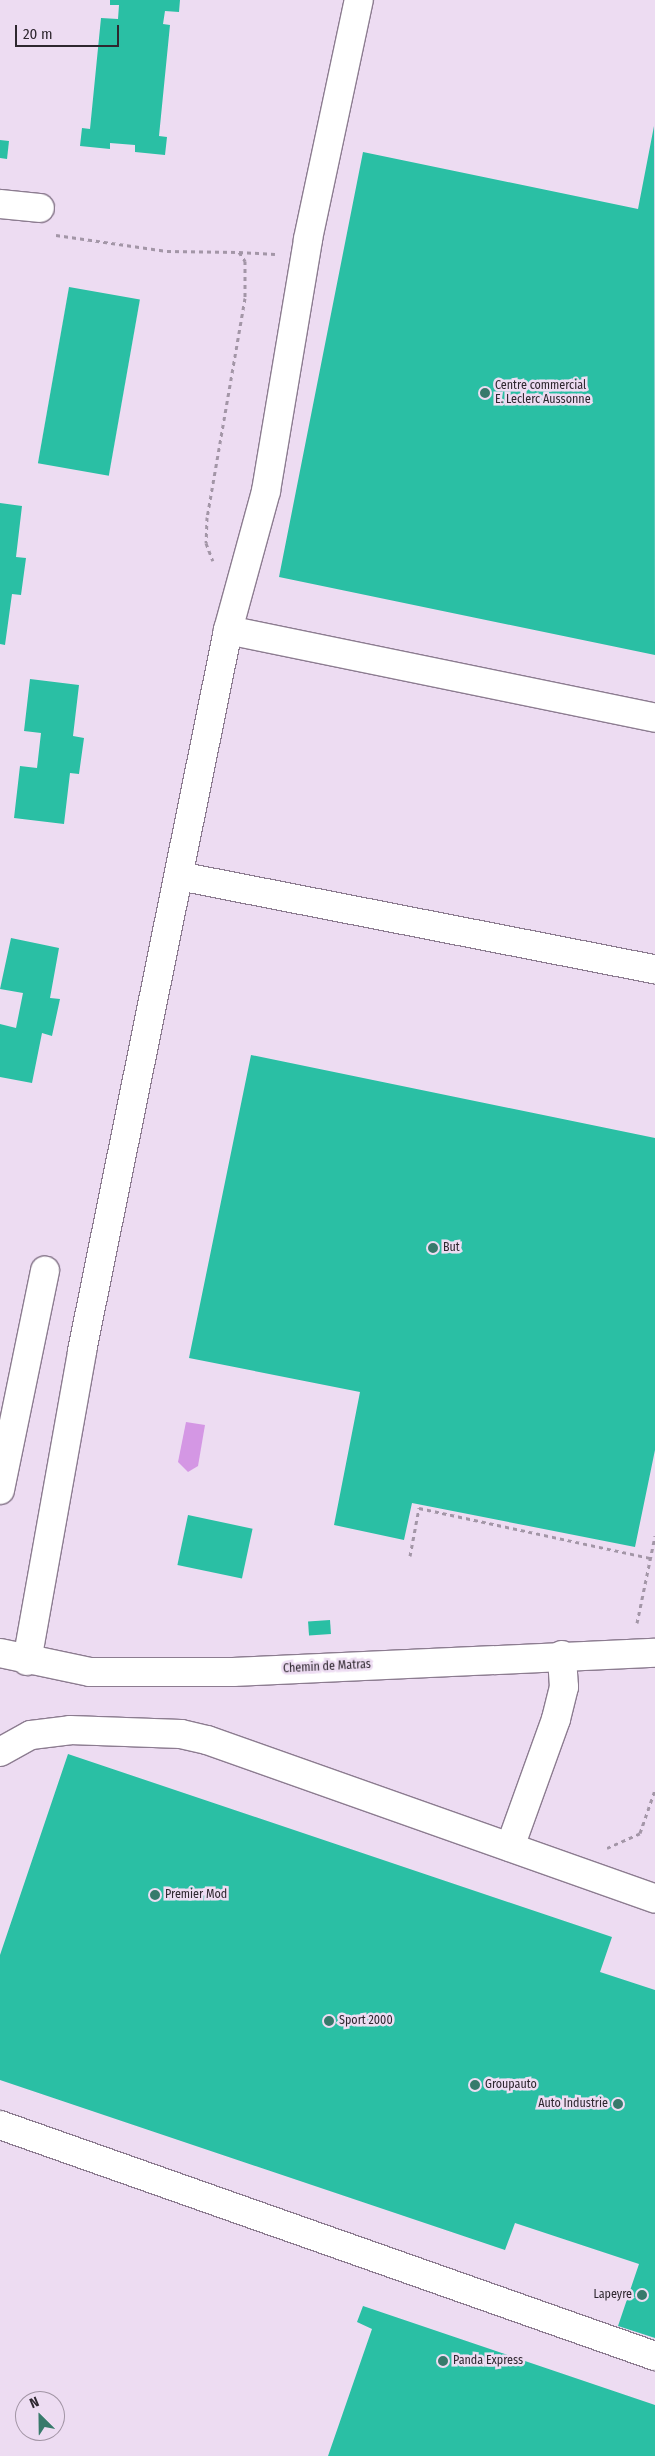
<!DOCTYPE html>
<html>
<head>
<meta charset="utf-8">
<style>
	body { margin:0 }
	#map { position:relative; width:655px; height:2456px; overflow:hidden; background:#eddcf2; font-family:"Fira Sans Condensed",sans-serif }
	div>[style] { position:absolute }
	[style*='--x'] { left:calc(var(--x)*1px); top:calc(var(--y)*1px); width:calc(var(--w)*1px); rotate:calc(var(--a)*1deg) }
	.water>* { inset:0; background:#d497e4 }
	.building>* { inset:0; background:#2abfa4; transform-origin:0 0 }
	.path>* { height:3px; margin-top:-1.5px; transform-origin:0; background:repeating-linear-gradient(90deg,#a396a7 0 4px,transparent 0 8px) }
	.roads { filter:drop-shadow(1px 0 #8c7c90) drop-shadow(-1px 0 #8c7c90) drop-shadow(0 1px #8c7c90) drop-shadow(0 -1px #8c7c90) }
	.minor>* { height:28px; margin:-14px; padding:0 14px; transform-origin:14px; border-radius:14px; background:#fff }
	.dots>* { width:14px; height:14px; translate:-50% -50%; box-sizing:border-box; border:2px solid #eddcf2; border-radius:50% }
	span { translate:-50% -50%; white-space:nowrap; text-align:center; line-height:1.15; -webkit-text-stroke:5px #eddcf2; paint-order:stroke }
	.poi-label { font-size:12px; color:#2e272f }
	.left { translate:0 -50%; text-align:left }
	.right { translate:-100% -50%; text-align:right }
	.street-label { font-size:12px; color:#2e272f }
	.north { position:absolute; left:15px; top:2391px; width:50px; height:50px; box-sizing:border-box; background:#eddcf2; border:1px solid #a194a4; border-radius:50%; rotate:337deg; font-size:14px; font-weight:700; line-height:20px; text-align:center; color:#2e272f }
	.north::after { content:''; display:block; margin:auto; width:18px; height:22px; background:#377a6b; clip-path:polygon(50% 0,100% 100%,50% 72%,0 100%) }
	.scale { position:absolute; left:15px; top:25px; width:104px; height:22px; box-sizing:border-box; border:2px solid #2e272f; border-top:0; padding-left:6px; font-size:15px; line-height:18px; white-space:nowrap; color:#2e272f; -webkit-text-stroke:4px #eddcf2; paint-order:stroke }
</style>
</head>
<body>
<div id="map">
	<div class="water">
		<div style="clip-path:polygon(186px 1422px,205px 1425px,198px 1466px,188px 1472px,178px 1462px)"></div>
	</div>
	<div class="building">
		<div style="clip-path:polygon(110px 0,180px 0,179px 12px,165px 11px,163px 24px,170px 25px,159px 136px,167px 137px,165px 155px,135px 152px,135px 145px,110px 143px,110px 149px,80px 146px,82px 128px,90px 129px,101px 18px,118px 19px,119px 5px,110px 5px)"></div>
		<div style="clip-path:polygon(654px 126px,655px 655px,279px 577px,363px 152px,638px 209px)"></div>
		<div style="clip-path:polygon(0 140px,9px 141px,7px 159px,0 158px)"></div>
		<div style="left:69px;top:287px;width:72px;height:179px;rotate:10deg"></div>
		<div style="clip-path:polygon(0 503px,22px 506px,16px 557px,26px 558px,21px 595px,12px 594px,5px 645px,0 644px)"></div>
		<div style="clip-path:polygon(30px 679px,79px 685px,73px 736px,84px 738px,79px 774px,70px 773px,64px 824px,14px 818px,20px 766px,37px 768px,41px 733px,24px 731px)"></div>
		<div style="clip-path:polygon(11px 938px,59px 948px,50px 998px,60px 999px,52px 1036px,42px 1033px,32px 1083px,0 1077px,0 1024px,16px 1028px,23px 993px,0 989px)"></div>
		<div style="clip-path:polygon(251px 1055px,655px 1138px,655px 1450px,635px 1547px,412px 1503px,404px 1540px,334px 1525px,360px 1392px,189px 1358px)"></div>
		<div style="left:188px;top:1515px;width:66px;height:51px;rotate:12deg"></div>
		<div style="left:330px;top:1620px;width:14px;height:22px;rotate:86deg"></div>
		<div style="clip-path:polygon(68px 1754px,612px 1937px,600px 1972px,655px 1990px,655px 2338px,618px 2326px,639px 2264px,515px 2223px,505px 2250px,0 2080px,0 1955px)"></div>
		<div style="clip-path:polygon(363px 2306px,655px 2405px,655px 2456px,328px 2456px,372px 2329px,357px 2322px)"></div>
	</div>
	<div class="path">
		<div style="--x:56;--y:235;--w:112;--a:8.2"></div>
		<div style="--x:167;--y:251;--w:72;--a:0.8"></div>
		<div style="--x:239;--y:252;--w:11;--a:56"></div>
		<div style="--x:245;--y:261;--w:37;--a:90"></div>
		<div style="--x:245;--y:298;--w:222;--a:99.8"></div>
		<div style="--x:207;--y:517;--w:26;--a:92"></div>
		<div style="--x:206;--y:543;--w:19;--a:69"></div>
		<div style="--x:239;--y:252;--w:36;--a:3"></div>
		<div style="--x:410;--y:1556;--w:49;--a:-79.4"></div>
		<div style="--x:419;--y:1508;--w:236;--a:12.2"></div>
		<div style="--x:637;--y:1623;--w:89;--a:-78.3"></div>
		<div style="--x:607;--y:1848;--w:36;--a:-24"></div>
		<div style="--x:640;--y:1833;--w:46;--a:-70.8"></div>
	</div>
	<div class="roads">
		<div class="minor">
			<div style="--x:0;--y:204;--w:40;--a:5.7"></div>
			<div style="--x:228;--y:630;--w:436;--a:11.6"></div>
			<div style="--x:179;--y:876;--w:485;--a:11.1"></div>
			<div style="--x:0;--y:1490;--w:224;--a:-78.4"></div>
			<div style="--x:0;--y:1653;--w:92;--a:11.9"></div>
			<div style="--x:90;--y:1672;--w:143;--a:0"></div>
			<div style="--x:233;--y:1672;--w:422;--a:-2.6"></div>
			<div style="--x:27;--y:1661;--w:315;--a:-79.9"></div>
			<div style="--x:82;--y:1351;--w:736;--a:-78.55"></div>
			<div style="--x:228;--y:630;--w:144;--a:-74.7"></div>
			<div style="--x:266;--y:491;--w:255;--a:-80.5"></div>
			<div style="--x:308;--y:239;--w:244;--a:-78"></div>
			<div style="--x:0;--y:1752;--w:35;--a:-29"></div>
			<div style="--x:31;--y:1735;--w:39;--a:-7"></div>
			<div style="--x:70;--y:1730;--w:111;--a:2.1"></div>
			<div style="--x:181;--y:1734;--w:27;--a:13"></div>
			<div style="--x:207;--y:1740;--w:475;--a:19.5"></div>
			<div style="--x:510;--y:1847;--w:136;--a:-70.2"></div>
			<div style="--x:556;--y:1719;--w:33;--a:-76"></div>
			<div style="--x:564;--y:1687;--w:32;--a:-94"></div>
			<div style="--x:0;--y:2125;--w:695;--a:19.43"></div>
		</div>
	</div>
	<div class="dots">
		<div style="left:485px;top:393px;background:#377a6b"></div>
		<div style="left:433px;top:1248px;background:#377a6b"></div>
		<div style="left:155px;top:1895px;background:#377a6b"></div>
		<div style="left:329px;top:2021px;background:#377a6b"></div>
		<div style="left:475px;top:2085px;background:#377a6b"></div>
		<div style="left:618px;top:2104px;background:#377a6b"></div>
		<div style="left:642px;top:2295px;background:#377a6b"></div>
		<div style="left:443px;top:2361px;background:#377a6b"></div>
	</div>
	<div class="poi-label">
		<span class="left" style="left:495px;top:393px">Centre commercial<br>E. Leclerc Aussonne</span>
		<span class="left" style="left:443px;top:1248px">But</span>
		<span class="left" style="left:165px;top:1895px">Premier Mod</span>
		<span class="left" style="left:339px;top:2021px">Sport 2000</span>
		<span class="left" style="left:485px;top:2085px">Groupauto</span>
		<span class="right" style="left:608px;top:2104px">Auto Industrie</span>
		<span class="right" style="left:632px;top:2295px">Lapeyre</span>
		<span class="left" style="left:453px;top:2361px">Panda Express</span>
	</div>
	<div class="street-label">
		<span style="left:327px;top:1667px;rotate:-3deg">Chemin de Matras</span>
	</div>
	<div class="north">N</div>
	<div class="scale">20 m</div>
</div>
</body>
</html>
